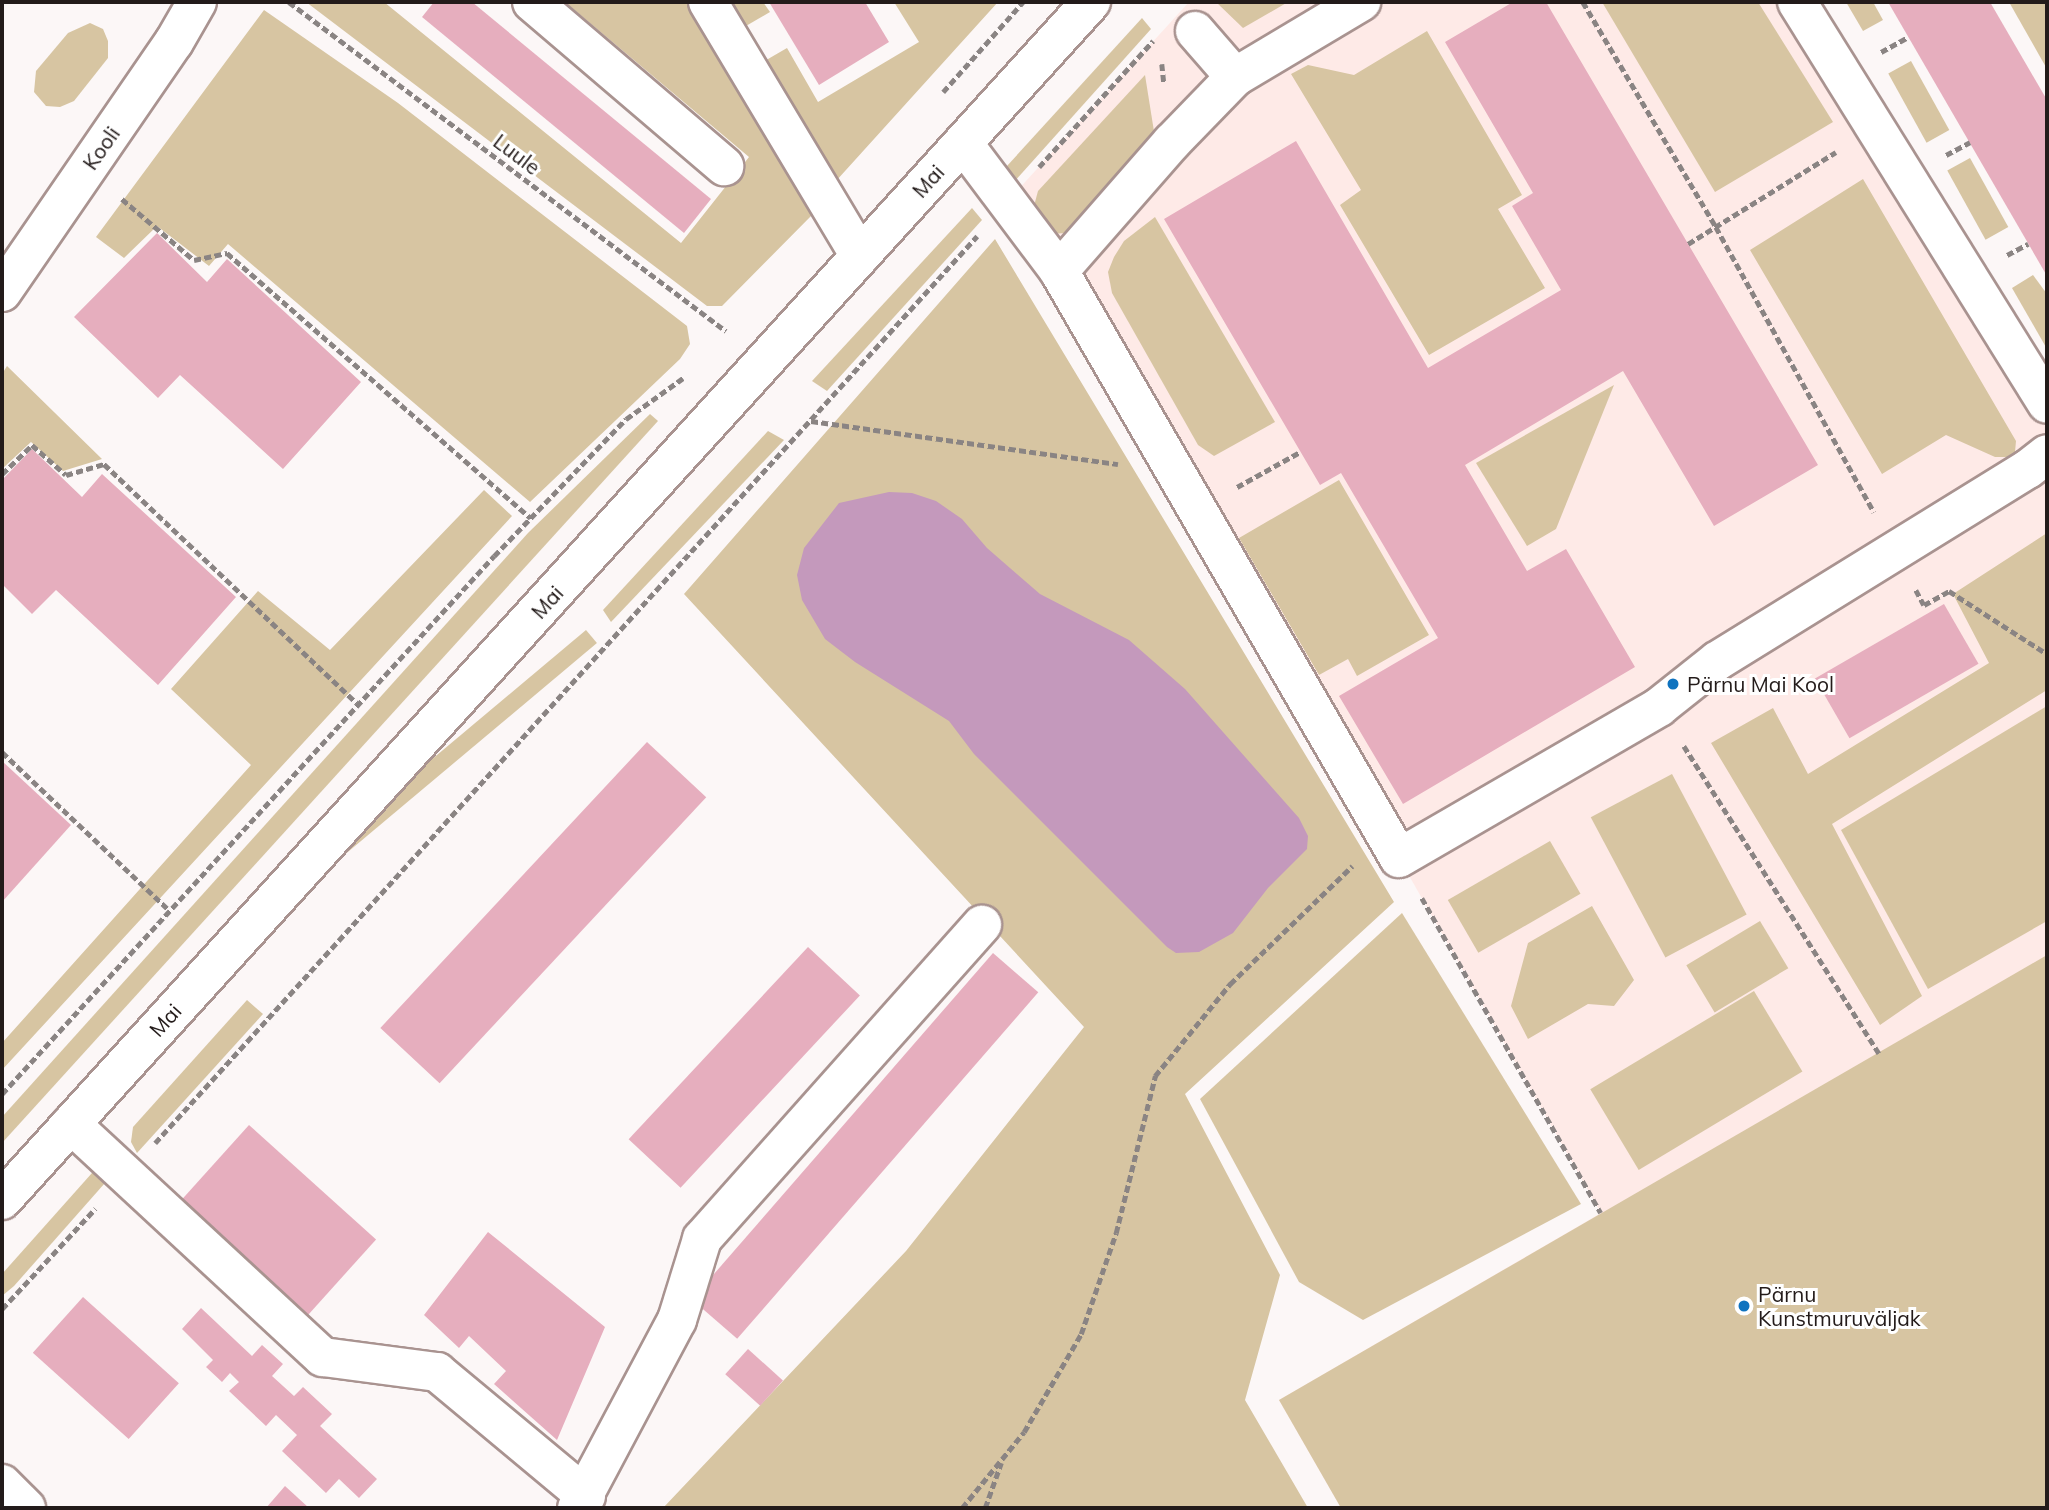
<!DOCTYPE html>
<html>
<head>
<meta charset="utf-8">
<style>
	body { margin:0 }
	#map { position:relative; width:2049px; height:1510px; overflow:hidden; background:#fcf7f7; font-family:Mulish,sans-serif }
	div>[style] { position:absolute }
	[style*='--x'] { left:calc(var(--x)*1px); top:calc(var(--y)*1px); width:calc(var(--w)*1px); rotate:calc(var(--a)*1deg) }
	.built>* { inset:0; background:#feeae7 }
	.green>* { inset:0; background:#d7c5a2; transform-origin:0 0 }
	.water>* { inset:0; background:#c499bc }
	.building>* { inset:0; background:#e6aebe; transform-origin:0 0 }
	.path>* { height:4.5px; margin-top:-2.25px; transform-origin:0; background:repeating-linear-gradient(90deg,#8a8483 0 7px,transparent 0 10.5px) }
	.roads { filter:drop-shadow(2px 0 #a99390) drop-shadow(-2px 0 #a99390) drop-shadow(0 2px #a99390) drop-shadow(0 -2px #a99390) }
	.minor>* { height:38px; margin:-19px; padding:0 19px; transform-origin:19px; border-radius:19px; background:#fff }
	.dots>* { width:19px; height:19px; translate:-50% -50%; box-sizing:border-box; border:4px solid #fff; border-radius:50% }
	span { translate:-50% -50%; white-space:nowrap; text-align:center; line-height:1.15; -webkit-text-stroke:6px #fff; paint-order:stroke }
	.street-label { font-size:21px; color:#231b1a }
	.poi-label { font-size:21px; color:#231b1a }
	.left { translate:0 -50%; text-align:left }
	.frame { position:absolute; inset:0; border:4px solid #231b1a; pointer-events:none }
</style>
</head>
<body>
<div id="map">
	<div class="built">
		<div style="clip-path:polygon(1189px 2px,1798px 2px,2047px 404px,2047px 1508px,1341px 1508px,1279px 1400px,1601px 1213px,1399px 858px,1007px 202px)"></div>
	</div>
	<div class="green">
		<div style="clip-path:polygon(306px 2px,384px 2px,681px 243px,749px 157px,565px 2px,688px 2px,814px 213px,722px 306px,707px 306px)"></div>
		<div style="clip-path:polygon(722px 2px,763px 2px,770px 12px,739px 30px)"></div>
		<div style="clip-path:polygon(894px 2px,998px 2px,836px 181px,761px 63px,787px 48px,818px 102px,919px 42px)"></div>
		<div style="clip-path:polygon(1216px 2px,1288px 2px,1243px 28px)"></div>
		<div style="clip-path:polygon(1602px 2px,1758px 2px,1833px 122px,1715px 192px)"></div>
		<div style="clip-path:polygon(1846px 2px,1873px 2px,1883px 20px,1863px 31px)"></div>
		<div style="clip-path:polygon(2009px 2px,2047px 2px,2047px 69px)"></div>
		<div style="clip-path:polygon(264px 10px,398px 103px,687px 326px,690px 344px,680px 359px,530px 502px,228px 244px,209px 266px,157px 226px,124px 258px,96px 237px)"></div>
		<div style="clip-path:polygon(1142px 18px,1151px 29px,1006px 191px,996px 178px)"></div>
		<div style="clip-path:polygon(90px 23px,103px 29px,108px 41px,108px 58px,74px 101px,60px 107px,46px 106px,34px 92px,36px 71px,68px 33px)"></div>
		<div style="clip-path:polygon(1427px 31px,1522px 195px,1498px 209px,1545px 288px,1429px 355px,1340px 205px,1361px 190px,1291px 74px,1308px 65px,1354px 75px)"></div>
		<div style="left:1911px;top:61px;width:79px;height:26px;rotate:61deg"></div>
		<div style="clip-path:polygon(1145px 75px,1156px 144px,1066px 233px,1051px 234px,1031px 217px,1038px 191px)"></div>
		<div style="left:1970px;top:158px;width:79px;height:26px;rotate:61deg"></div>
		<div style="clip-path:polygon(1863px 179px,2016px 441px,2015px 452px,2007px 457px,1995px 457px,1946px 435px,1882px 474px,1750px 250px)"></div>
		<div style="clip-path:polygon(972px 208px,982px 220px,827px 391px,812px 381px)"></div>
		<div style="clip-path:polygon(1155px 217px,1275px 422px,1214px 456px,1198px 445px,1112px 293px,1108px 272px,1114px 257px,1124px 241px)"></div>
		<div style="clip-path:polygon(995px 239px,1394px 902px,1185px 1094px,1280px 1275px,1245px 1400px,1308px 1508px,663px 1508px,906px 1251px,1084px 1027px,684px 594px)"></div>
		<div style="clip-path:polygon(2033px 275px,2047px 294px,2047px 349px,2012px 288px)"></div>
		<div style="clip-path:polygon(7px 366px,102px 459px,63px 471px,31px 442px,2px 469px,2px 374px)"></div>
		<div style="clip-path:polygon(1614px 385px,1556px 529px,1527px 546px,1476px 463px)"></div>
		<div style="clip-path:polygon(650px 414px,658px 421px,2px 1143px,2px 1117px,528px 533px)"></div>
		<div style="clip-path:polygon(768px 431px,784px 440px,611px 622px,603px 610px)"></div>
		<div style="clip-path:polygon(1339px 480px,1429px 635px,1357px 676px,1348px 659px,1319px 675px,1239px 538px)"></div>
		<div style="clip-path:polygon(484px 490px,512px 516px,2px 1070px,2px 1043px,251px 765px,171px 689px,258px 591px,330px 650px)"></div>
		<div style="clip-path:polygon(2047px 533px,2047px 690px,1832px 824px,1922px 996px,1880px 1025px,1711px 743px,1773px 708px,1808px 774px,1989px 663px,1953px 594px)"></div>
		<div style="left:586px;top:630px;width:17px;height:465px;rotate:50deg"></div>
		<div style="clip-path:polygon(2047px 706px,2047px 921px,1928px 989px,1841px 830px)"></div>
		<div style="left:1672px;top:774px;width:159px;height:92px;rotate:62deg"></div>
		<div style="left:1550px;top:841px;width:61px;height:118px;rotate:60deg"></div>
		<div style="clip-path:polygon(1592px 906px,1634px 980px,1614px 1006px,1588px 1004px,1528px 1039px,1511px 1006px,1528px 943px)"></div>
		<div style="clip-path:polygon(1402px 913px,1581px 1204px,1363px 1320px,1299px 1282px,1200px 1099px)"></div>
		<div style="left:1760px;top:921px;width:55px;height:86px;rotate:59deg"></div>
		<div style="clip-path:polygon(2047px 955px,2047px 1508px,1341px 1508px,1279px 1400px)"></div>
		<div style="left:1754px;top:991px;width:94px;height:191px;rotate:59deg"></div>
		<div style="clip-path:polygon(247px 1000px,263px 1014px,137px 1153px,131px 1142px,133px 1127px)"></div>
		<div style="clip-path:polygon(100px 1164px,112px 1175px,14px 1286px,2px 1296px,2px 1274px)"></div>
	</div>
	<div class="water">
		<div style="clip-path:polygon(889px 492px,912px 493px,936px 501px,962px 519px,987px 548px,1040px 594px,1129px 640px,1185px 689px,1299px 818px,1308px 836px,1307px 849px,1268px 888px,1233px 933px,1199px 952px,1176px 953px,1167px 947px,974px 754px,949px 721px,855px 662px,825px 639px,802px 600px,797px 575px,804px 548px,839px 503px)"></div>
	</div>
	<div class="building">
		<div style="clip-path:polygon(434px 2px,472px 2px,711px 199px,684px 233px,422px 17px)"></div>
		<div style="clip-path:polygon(769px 2px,865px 2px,889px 42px,819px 85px)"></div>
		<div style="clip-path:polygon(1513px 2px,1546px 2px,1818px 465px,1714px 526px,1623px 371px,1465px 465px,1527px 571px,1566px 549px,1635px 667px,1403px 804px,1339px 696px,1438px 638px,1341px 473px,1320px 485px,1164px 219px,1296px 141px,1428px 368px,1561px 290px,1512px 206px,1533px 193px,1445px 42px)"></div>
		<div style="clip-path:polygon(1888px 2px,1990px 2px,2047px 100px,2047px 276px)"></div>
		<div style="clip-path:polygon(157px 233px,207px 282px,227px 259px,361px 382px,283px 469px,180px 375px,158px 398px,74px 317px)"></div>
		<div style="clip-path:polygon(32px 449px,82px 497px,102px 474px,236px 597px,158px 685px,56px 590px,32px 614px,2px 584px,2px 480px)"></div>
		<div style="left:1944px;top:604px;width:69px;height:149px;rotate:60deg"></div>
		<div style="left:647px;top:742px;width:81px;height:391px;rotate:43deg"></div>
		<div style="clip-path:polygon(2px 761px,71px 825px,2px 902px)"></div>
		<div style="left:808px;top:947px;width:71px;height:263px;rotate:43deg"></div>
		<div style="left:993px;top:953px;width:60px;height:459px;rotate:41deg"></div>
		<div style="left:249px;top:1125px;width:171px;height:104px;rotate:42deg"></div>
		<div style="clip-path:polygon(488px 1232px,605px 1327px,557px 1440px,494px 1384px,506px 1371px,469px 1336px,459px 1348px,424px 1315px)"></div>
		<div style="left:83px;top:1297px;width:129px;height:75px;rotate:42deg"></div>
		<div style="clip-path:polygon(201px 1308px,252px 1356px,262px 1345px,283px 1364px,272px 1376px,294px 1396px,303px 1387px,332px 1414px,320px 1426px,377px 1479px,359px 1498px,339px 1479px,326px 1493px,282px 1451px,297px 1435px,276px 1415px,266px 1426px,229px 1391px,239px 1382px,230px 1373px,222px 1382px,206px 1367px,213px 1360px,182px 1329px)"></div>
		<div style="left:748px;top:1349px;width:47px;height:34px;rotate:42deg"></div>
		<div style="clip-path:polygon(285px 1486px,309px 1508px,266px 1508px)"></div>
	</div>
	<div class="path">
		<div style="--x:289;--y:2;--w:547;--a:36.97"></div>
		<div style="--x:1583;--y:2;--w:261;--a:59.4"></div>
		<div style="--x:1716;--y:227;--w:326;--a:61"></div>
		<div style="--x:1881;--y:52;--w:31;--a:-29"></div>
		<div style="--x:1162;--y:64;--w:19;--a:84"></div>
		<div style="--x:943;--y:92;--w:120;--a:-48.4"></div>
		<div style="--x:1946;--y:155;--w:27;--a:-28"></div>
		<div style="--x:1039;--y:167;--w:170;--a:-47.9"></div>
		<div style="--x:122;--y:199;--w:94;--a:40.3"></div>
		<div style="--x:194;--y:260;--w:34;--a:-12"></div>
		<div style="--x:227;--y:253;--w:403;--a:41.1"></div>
		<div style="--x:1688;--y:244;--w:174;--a:-31.9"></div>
		<div style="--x:2007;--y:255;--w:24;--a:-28"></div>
		<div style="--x:811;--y:421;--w:310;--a:8"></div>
		<div style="--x:2;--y:474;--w:42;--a:-44"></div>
		<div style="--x:32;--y:445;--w:45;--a:41.4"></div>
		<div style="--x:66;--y:475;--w:40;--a:-16"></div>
		<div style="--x:104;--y:464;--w:348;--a:43.4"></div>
		<div style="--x:1237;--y:487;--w:72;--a:-29.1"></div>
		<div style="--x:1916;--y:590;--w:17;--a:62"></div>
		<div style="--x:1924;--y:605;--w:29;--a:-29"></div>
		<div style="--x:1949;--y:591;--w:117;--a:32.7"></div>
		<div style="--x:1684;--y:746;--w:364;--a:57.6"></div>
		<div style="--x:2;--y:752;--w:230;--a:43.4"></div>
		<div style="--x:1422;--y:898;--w:362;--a:60.4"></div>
		<div style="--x:2;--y:1094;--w:729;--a:-47.56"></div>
		<div style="--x:494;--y:556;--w:190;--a:-46.1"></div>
		<div style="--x:626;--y:419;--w:70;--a:-35.7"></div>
		<div style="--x:155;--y:1143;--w:1224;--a:-47.81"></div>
		<div style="--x:2;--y:1309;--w:137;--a:-47.1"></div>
		<div style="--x:962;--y:1508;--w:98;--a:-50.8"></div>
		<div style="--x:1024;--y:1432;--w:113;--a:-59.8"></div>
		<div style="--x:1081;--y:1334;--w:107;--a:-70.9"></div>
		<div style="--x:1116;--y:1233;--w:162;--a:-76"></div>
		<div style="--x:1155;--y:1076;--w:119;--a:-50.8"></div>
		<div style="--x:1230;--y:984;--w:170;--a:-44"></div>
		<div style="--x:985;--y:1508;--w:48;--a:-70.4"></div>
	</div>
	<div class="roads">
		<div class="minor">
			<div style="--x:532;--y:2;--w:253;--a:40.5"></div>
			<div style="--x:708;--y:2;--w:296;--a:59.1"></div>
			<div style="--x:1797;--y:2;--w:473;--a:58.1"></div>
			<div style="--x:1195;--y:31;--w:61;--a:49"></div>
			<div style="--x:963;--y:143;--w:160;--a:53.1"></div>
			<div style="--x:1059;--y:271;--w:678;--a:59.92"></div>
			<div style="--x:1399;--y:858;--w:301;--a:-30.1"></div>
			<div style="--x:1659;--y:707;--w:74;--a:-38.4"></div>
			<div style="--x:1717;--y:661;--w:365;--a:-31.7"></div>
			<div style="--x:2028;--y:469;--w:24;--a:-38"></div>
			<div style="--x:1059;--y:271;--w:171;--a:-48.8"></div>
			<div style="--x:1172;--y:142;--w:91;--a:-45.9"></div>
			<div style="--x:1235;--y:77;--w:147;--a:-30.8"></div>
			<div style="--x:2;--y:292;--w:303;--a:-55.5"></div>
			<div style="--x:174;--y:42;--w:46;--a:-60.1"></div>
			<div style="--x:71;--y:1124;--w:343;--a:42.8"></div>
			<div style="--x:323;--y:1357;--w:115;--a:7.5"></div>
			<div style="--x:437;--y:1372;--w:194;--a:39.8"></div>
			<div style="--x:2;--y:1200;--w:1619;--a:-47.73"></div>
			<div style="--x:2;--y:1484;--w:34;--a:45"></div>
			<div style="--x:577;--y:1508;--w:213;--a:-62"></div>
			<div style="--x:677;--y:1320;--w:85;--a:-72.8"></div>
			<div style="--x:702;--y:1239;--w:421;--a:-48.3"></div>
		</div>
	</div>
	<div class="dots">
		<div style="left:1673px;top:684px;background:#0f73bf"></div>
		<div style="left:1744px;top:1306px;background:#0f73bf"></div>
	</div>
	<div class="street-label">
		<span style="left:101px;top:148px;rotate:-55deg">Kooli</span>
		<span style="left:517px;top:154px;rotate:37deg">Luule</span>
		<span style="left:928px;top:181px;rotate:-48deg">Mai</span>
		<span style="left:547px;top:602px;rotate:-48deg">Mai</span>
		<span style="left:165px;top:1020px;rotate:-48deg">Mai</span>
	</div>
	<div class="poi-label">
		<span class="left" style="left:1687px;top:684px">Pärnu Mai Kool</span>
		<span class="left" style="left:1758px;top:1306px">Pärnu<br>Kunstmuruväljak</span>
	</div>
	<div class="frame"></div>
</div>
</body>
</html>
